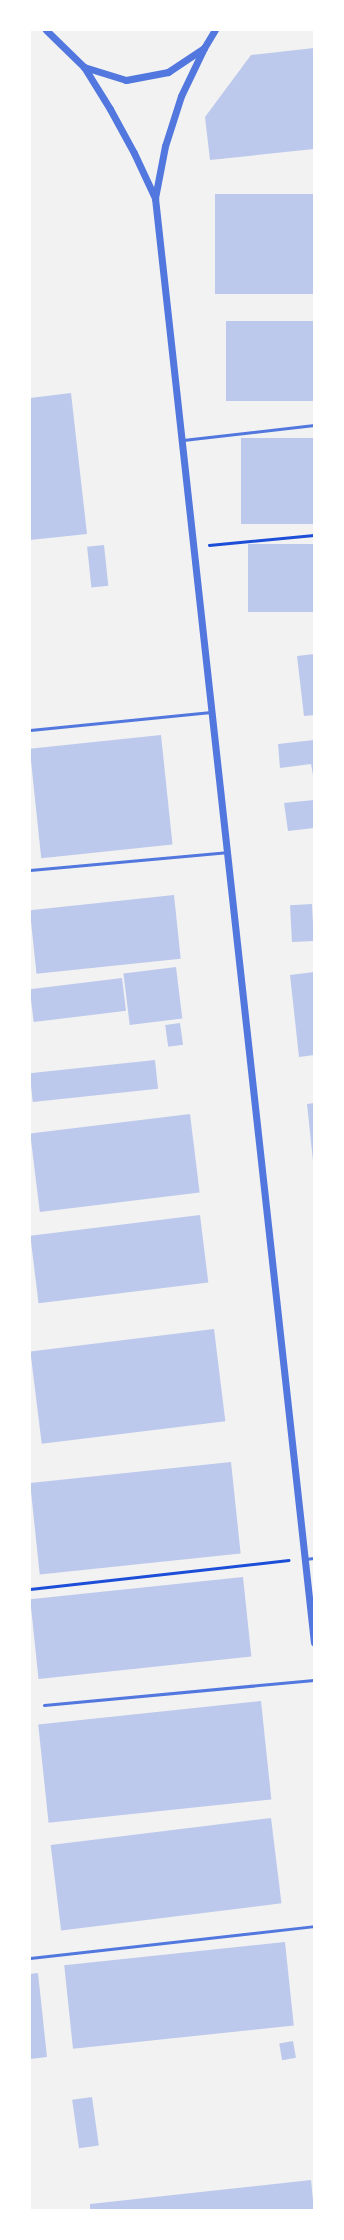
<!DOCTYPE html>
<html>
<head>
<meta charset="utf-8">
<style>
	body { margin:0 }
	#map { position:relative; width:344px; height:2240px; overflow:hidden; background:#f2f2f2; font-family:"DM Sans",sans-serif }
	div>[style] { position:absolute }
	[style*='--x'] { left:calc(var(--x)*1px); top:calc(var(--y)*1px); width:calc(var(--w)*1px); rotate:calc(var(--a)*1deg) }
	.building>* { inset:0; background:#bdc9ec; transform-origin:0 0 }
	.path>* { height:2.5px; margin:-1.25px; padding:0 1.25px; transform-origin:1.25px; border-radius:1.25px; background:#1d4ed8 }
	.service>* { height:3px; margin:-1.5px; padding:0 1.5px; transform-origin:1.5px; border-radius:1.5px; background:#5277de }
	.tertiary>* { height:7px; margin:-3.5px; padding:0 3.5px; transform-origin:3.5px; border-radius:3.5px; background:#5277de }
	span { translate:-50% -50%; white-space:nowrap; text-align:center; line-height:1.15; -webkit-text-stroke:3px #fff; paint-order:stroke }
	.frame { position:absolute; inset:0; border:31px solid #fff; pointer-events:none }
</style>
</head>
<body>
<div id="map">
	<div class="building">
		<div style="clip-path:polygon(314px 48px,314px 149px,210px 160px,205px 117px,251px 55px)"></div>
		<div style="left:314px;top:194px;width:100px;height:99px;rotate:90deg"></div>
		<div style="left:314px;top:321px;width:80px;height:88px;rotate:90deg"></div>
		<div style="clip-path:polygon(71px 393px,87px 534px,30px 540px,30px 398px)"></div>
		<div style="left:314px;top:438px;width:86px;height:73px;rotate:90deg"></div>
		<div style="left:314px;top:544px;width:68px;height:66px;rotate:90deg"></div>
		<div style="left:104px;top:545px;width:41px;height:17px;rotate:84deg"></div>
		<div style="clip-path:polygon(314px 654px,314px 715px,304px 716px,297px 656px)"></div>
		<div style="left:161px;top:735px;width:110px;height:132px;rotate:84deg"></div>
		<div style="clip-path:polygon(314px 740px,314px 781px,311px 764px,280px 768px,278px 744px)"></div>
		<div style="clip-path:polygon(314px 800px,314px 828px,288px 831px,284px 803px)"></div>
		<div style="left:174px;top:895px;width:64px;height:145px;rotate:84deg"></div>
		<div style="left:312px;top:904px;width:37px;height:22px;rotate:87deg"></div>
		<div style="left:176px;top:967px;width:52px;height:53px;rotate:83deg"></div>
		<div style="clip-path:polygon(314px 972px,314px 1055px,299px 1057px,290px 975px)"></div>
		<div style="left:122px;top:978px;width:33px;height:93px;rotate:83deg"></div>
		<div style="left:180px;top:1023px;width:22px;height:15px;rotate:82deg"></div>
		<div style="left:155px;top:1060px;width:29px;height:126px;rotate:84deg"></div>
		<div style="clip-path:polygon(314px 1103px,314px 1161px,313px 1161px,307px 1104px)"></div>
		<div style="left:190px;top:1114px;width:79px;height:161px;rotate:83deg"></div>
		<div style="left:200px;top:1215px;width:68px;height:171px;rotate:83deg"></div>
		<div style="left:214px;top:1329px;width:93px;height:185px;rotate:83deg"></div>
		<div style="left:231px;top:1462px;width:92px;height:202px;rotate:84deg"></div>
		<div style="left:243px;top:1577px;width:80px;height:214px;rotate:84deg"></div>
		<div style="left:261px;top:1701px;width:99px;height:224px;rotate:84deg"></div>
		<div style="left:271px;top:1818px;width:86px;height:222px;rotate:83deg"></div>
		<div style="left:285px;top:1942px;width:84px;height:222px;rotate:84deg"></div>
		<div style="clip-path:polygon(38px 1973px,47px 2057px,30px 2059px,30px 1974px)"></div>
		<div style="left:293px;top:2041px;width:17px;height:14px;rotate:80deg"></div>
		<div style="left:92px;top:2097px;width:49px;height:20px;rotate:82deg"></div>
		<div style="clip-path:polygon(311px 2180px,314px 2210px,90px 2210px,90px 2204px)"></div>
	</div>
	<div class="path">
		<div style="--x:209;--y:545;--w:105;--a:-5.4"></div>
		<div style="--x:30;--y:1589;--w:260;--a:-6.4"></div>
	</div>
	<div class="service">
		<div style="--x:183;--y:440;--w:132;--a:-6.5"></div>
		<div style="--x:30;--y:730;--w:182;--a:-5.7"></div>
		<div style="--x:30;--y:870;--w:197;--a:-5.2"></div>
		<div style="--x:305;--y:1559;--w:9;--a:-6"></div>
		<div style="--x:44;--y:1705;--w:271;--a:-5.3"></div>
		<div style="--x:30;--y:1958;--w:286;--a:-6.4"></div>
	</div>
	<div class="tertiary">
		<div style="--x:46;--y:30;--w:53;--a:44.2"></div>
		<div style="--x:84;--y:67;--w:44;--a:17.2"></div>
		<div style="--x:126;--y:80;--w:43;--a:-10.8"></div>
		<div style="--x:168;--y:72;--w:43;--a:-33.7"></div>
		<div style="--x:204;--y:48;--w:21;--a:-59"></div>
		<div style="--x:204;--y:48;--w:53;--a:115.6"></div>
		<div style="--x:181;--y:96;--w:52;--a:107.7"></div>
		<div style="--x:165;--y:146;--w:53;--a:100.9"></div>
		<div style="--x:155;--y:198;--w:1453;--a:83.72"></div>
		<div style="--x:84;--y:67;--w:49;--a:58.2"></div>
		<div style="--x:110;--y:109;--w:50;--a:61.4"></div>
		<div style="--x:134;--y:153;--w:50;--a:65"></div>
	</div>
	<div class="frame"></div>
</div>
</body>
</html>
